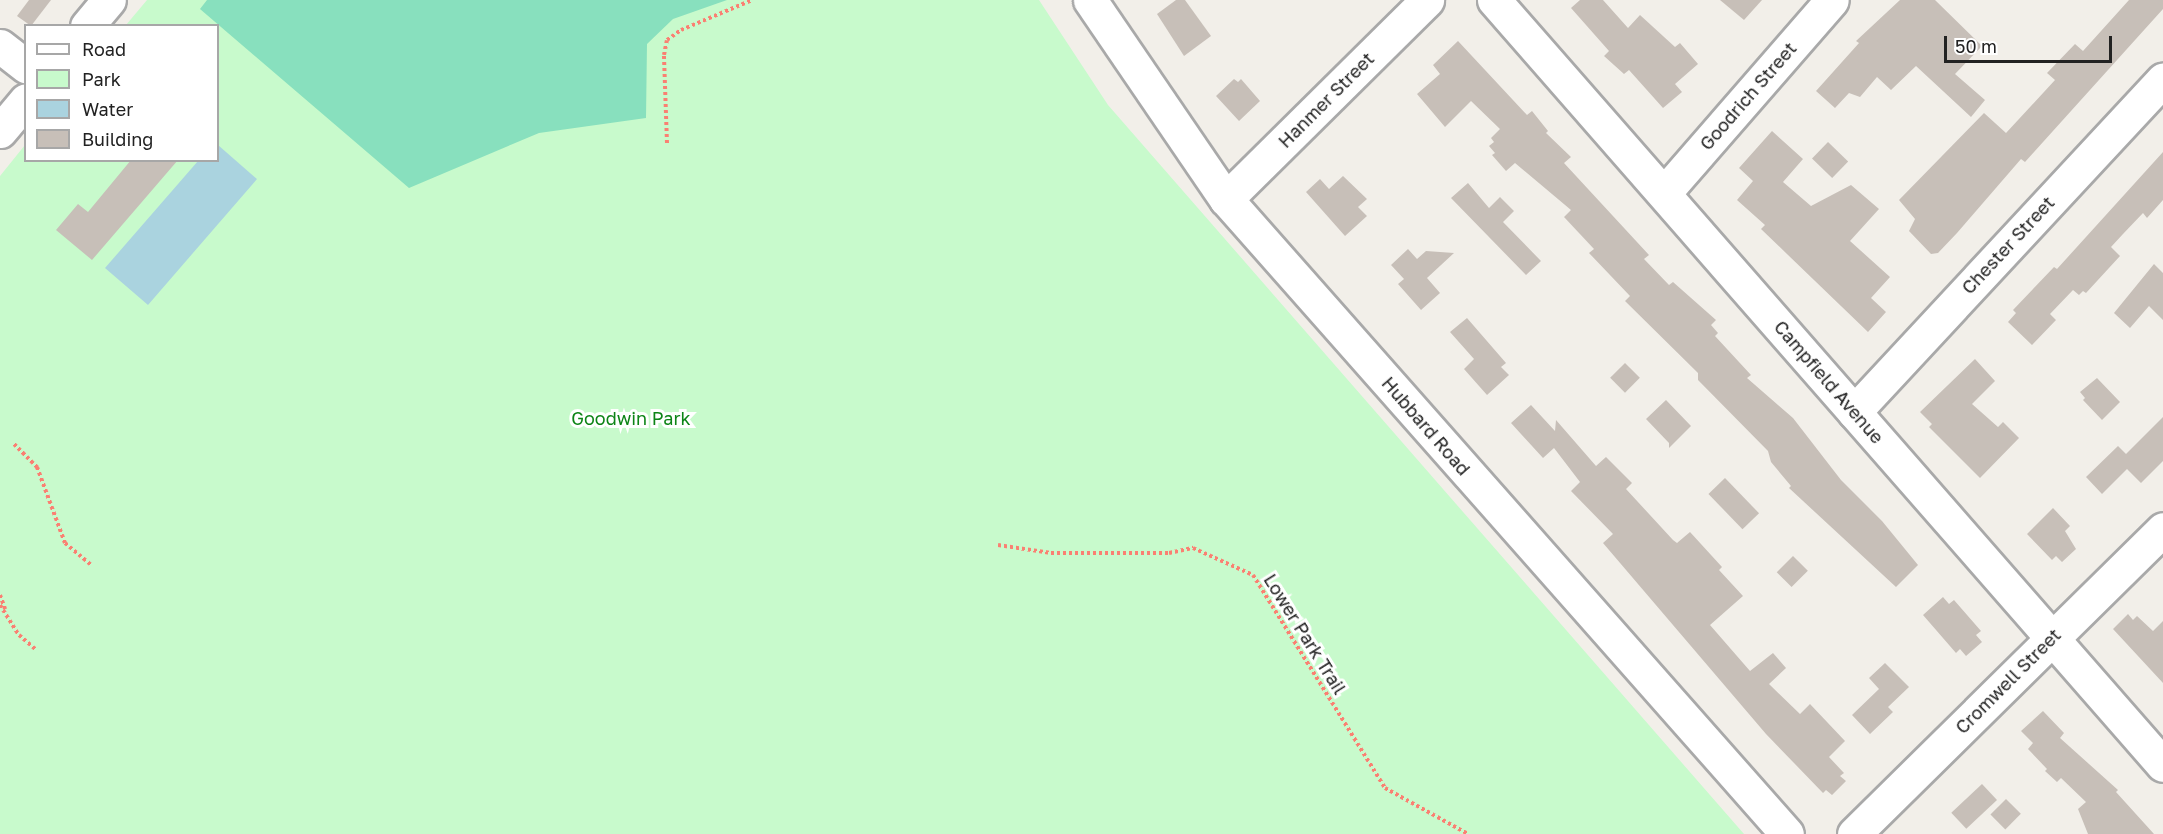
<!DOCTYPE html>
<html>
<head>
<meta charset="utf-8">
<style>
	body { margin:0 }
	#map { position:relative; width:2163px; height:834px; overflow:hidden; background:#f2efe9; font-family:"Golos Text",sans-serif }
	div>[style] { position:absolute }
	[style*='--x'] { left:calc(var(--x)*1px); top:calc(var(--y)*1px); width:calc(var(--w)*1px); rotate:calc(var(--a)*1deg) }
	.park>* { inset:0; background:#c8facc }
	.pitch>* { inset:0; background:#88e0be }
	.water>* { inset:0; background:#aad3df }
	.building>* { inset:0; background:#c7bfb8; transform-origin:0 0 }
	.path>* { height:4px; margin-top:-2px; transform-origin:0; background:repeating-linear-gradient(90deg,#fa8072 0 3px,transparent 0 6px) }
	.roads { filter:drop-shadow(2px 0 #a9a9a9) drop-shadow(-2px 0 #a9a9a9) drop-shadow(0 2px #a9a9a9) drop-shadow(0 -2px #a9a9a9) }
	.minor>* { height:33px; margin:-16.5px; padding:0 16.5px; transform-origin:16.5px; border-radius:16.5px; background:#fff }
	span { translate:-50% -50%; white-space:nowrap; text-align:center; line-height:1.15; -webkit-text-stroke:6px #fff; paint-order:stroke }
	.street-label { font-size:18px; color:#222 }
	.park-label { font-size:18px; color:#0c8416 }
	.legend { position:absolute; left:24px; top:24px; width:195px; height:138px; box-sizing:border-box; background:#fff; border:2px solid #a7a7a7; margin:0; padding:8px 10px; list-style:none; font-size:18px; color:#222 }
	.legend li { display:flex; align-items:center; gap:12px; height:30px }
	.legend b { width:30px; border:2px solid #a7a7a7 }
	.scale { position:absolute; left:1944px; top:36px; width:168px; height:27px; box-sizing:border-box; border:3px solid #222; border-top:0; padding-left:8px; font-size:18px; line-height:21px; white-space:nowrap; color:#222; -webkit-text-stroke:4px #fff; paint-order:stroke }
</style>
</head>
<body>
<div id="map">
	<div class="park">
		<div style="clip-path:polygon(147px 0,1039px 0,1108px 105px,1744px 834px,0 834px,0 176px,25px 145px,26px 160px,218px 160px,218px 26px,126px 25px)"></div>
	</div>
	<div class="pitch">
		<div style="clip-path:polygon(207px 0,727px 0,673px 19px,647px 44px,646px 118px,539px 133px,409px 188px,200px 9px)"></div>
	</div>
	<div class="water">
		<div style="clip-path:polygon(218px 145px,257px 179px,148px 305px,105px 268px,198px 161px,218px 160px)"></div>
	</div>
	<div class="building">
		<div style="clip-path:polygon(29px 0,51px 0,31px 26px,17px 16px)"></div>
		<div style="clip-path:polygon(1176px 0,1185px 0,1211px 36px,1184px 56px,1157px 14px)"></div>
		<div style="clip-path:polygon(1580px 0,1603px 0,1628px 28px,1640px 15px,1675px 47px,1680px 43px,1698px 64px,1675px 84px,1682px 92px,1663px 108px,1629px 70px,1624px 74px,1604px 56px,1609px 51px,1571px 8px)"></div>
		<div style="clip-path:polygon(1720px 0,1762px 0,1744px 20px)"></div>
		<div style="clip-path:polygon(1900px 0,1935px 0,1982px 46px,1955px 74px,1985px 100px,1971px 117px,1916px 66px,1891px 90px,1877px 77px,1860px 97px,1849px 93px,1835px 108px,1816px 91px,1859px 43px,1856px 41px)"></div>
		<div style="clip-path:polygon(2129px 0,2163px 0,2163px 9px,2025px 162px,2021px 159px,1957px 233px,1938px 253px,1931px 254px,1909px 231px,1915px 219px,1899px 200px,1984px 113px,2006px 133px,2055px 80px,2047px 73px,2075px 44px,2083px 51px)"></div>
		<div style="clip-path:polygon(1458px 41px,1527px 115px,1532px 111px,1548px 131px,1546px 133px,1571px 157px,1564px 163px,1649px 255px,1644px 259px,1669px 285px,1673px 282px,1716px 320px,1711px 325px,1718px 333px,1715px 336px,1751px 375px,1747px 378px,1793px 418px,1841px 480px,1882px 521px,1918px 565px,1896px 587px,1789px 488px,1791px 486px,1771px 462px,1768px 451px,1698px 380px,1698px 373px,1625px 301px,1630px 296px,1589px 253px,1594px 249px,1564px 217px,1571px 210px,1515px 163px,1506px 171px,1492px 155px,1495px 153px,1489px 146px,1494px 142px,1491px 138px,1500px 129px,1471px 101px,1445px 127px,1417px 94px,1440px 74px,1433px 65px)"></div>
		<div style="clip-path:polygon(1234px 79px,1238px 82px,1241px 79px,1260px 101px,1239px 121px,1216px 96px)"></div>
		<div style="clip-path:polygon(1772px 131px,1803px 159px,1783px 182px,1811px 206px,1851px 185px,1879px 209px,1850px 241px,1890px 277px,1871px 298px,1886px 312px,1868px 332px,1761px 229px,1765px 225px,1737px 200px,1753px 181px,1739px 168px)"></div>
		<div style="left:1828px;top:142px;width:28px;height:23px;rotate:44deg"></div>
		<div style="clip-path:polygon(2163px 152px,2163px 200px,2147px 218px,2143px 213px,2123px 234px,2111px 247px,2120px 256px,2086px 293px,2083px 291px,2079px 295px,2073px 290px,2050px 314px,2056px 320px,2032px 345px,2008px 322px,2016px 313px,2013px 310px,2054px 267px,2057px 269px)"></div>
		<div style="clip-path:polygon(131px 160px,178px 160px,92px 260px,56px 230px,78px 204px,88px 212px)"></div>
		<div style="clip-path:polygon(1343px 176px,1367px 199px,1358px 207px,1367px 216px,1345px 236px,1306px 192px,1320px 179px,1329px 189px)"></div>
		<div style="clip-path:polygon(1468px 183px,1489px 208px,1500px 197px,1514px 211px,1503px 222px,1541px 261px,1526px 275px,1451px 198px)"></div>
		<div style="clip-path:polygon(1408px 249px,1417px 259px,1426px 251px,1454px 253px,1427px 278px,1440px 293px,1421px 310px,1398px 284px,1404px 279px,1391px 265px)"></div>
		<div style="clip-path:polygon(2154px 264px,2163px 273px,2163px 320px,2149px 306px,2130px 328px,2114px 313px)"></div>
		<div style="clip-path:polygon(1467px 318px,1506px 363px,1501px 367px,1509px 375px,1487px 395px,1464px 369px,1474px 359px,1450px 332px)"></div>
		<div style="clip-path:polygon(1975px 359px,1995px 381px,1972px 404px,1998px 427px,2003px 422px,2019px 438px,1980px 478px,1929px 427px,1932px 424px,1920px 412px)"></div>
		<div style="left:1625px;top:363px;width:21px;height:21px;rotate:45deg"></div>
		<div style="clip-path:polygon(2097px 378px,2120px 402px,2102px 420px,2083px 400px,2085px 398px,2080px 392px)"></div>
		<div style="clip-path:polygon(1666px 400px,1691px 426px,1669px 448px,1669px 443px,1646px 419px)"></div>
		<div style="clip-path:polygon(1531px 405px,1555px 431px,1556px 420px,1596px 466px,1606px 457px,1632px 483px,1626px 489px,1673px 540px,1677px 543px,1690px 532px,1722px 567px,1719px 570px,1743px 596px,1710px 625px,1750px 671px,1773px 653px,1786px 668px,1769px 684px,1800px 714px,1810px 704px,1845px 741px,1829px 757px,1844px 773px,1840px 776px,1846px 781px,1832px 795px,1826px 790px,1823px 793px,1766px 734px,1603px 543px,1613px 534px,1571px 491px,1580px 482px,1554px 448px,1543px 458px,1511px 423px)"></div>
		<div style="clip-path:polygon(2163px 417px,2163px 461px,2141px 483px,2127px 469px,2102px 494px,2086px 477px,2118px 446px,2126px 454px)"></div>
		<div style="left:1725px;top:478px;width:49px;height:23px;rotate:46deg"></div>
		<div style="clip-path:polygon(2053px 508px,2070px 526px,2065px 531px,2076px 549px,2062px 562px,2056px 556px,2052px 560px,2027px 534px)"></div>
		<div style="left:1793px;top:556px;width:21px;height:23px;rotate:45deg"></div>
		<div style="clip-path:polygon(1943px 597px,1949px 604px,1954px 600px,1981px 631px,1976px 635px,1982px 642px,1966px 656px,1960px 649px,1956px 653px,1923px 615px)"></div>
		<div style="clip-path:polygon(2128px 614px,2133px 620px,2137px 616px,2153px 631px,2163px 621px,2163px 683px,2113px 629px)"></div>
		<div style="clip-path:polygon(1885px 663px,1909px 687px,1888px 707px,1893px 712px,1870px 734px,1852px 715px,1879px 689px,1869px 678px)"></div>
		<div style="clip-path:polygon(2043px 711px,2064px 733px,2060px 738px,2118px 790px,2116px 792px,2154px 834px,2088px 834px,2078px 809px,2086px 802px,2061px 778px,2057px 782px,2045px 771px,2047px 769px,2028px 749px,2033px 743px,2021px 731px)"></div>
		<div style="left:1982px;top:784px;width:22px;height:42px;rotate:47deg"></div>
		<div style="left:2006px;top:799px;width:21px;height:22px;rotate:45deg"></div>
	</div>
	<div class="path">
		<div style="--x:667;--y:143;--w:88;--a:-92"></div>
		<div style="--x:664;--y:55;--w:15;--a:-79"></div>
		<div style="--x:667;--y:40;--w:17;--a:-36"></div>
		<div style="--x:681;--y:30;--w:77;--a:-22.9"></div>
		<div style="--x:14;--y:444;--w:33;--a:45"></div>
		<div style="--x:37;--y:467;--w:81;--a:69.8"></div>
		<div style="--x:65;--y:543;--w:35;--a:40"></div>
		<div style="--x:998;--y:545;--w:54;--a:8.6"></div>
		<div style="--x:1051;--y:553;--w:118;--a:0"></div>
		<div style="--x:1169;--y:553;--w:25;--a:-12"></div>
		<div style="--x:1193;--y:548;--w:66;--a:24.2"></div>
		<div style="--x:1253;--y:575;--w:251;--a:58.2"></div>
		<div style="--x:1385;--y:788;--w:95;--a:29"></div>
		<div style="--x:0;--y:595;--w:15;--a:70"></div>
		<div style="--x:0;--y:605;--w:36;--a:58"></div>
		<div style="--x:19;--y:635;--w:23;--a:41"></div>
	</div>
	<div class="roads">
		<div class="minor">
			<div style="--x:1090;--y:0;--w:241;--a:55.7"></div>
			<div style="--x:1226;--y:199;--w:847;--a:48.54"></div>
			<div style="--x:1494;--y:0;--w:1016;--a:48.83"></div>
			<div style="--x:87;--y:26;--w:34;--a:-50"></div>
			<div style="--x:0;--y:46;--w:33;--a:38"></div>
			<div style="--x:0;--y:131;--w:40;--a:-50"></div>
			<div style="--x:1665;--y:192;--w:254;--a:-49"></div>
			<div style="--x:1226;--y:199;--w:283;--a:-44.7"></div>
			<div style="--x:1854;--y:412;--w:454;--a:-47.1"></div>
			<div style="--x:1854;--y:834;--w:434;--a:-44.6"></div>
		</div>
	</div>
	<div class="street-label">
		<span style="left:1748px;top:96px;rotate:-49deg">Goodrich Street</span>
		<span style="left:1326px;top:100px;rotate:-45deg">Hanmer Street</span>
		<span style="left:2008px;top:245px;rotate:-47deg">Chester Street</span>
		<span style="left:1829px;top:382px;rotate:49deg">Campfield Avenue</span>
		<span style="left:1426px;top:426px;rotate:49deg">Hubbard Road</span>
		<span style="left:1305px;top:634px;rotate:58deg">Lower Park Trail</span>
		<span style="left:2008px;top:681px;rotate:-45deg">Cromwell Street</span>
	</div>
	<div class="park-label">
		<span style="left:631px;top:418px">Goodwin Park</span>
	</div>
	<ul class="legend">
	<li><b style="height:8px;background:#fff"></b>Road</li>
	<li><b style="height:16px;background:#c8facc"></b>Park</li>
	<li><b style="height:16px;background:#aad3df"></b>Water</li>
	<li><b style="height:16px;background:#c7bfb8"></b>Building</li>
	</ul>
	<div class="scale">50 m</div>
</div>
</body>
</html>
